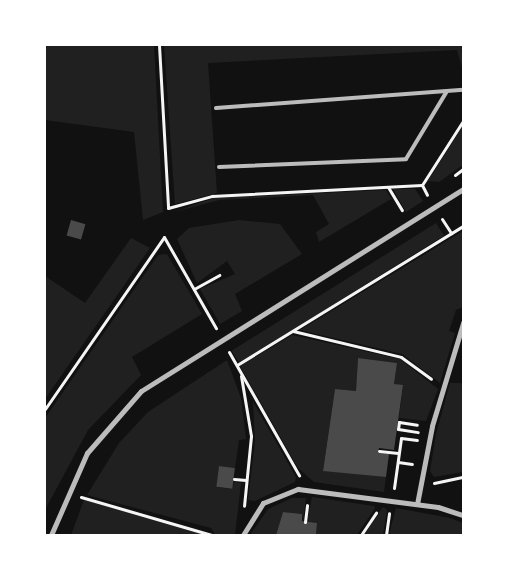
<!DOCTYPE html>
<html>
<head>
<meta charset="utf-8">
<style>
	body { margin:0 }
	#map { position:relative; width:508px; height:580px; overflow:hidden; background:#111; font-family:"IBM Plex Sans",sans-serif }
	div>[style] { position:absolute }
	[style*='--x'] { left:calc(var(--x)*1px); top:calc(var(--y)*1px); width:calc(var(--w)*1px); rotate:calc(var(--a)*1deg) }
	.green>* { inset:0; background:#202020; transform-origin:0 0 }
	.building>* { inset:0; background:#4a4a4a; transform-origin:0 0 }
	.path>* { height:3px; margin:-1.5px; padding:0 1.5px; transform-origin:1.5px; border-radius:1.5px; background:#f5f5f5 }
	.service>* { height:4px; margin:-2px; padding:0 2px; transform-origin:2px; border-radius:2px; background:#bcbcbc }
	.pedestrian>* { height:4.5px; margin:-2.25px; padding:0 2.25px; transform-origin:2.25px; border-radius:2.25px; background:#bcbcbc }
	.minor>* { height:5px; margin:-2.5px; padding:0 2.5px; transform-origin:2.5px; border-radius:2.5px; background:#bcbcbc }
	span { translate:-50% -50%; white-space:nowrap; text-align:center; line-height:1.15; -webkit-text-stroke:4px #fff; paint-order:stroke }
	.frame { position:absolute; inset:0; border:46px solid #fff; pointer-events:none }
</style>
</head>
<body>
<div id="map">
	<div class="green">
		<div style="clip-path:polygon(45px 45px,154px 45px,163px 212px,143px 220px,134px 132px,45px 120px)"></div>
		<div style="clip-path:polygon(164px 45px,463px 45px,463px 71px,457px 50px,208px 63px,217px 193px,175px 204px)"></div>
		<div style="clip-path:polygon(463px 126px,463px 165px,439px 182px,428px 181px)"></div>
		<div style="clip-path:polygon(393px 189px,415px 189px,423px 201px,406px 212px)"></div>
		<div style="clip-path:polygon(386px 190px,391px 199px,319px 242px,316px 232px,329px 224px,313px 195px,219px 200px,174px 212px,214px 198px)"></div>
		<div style="clip-path:polygon(239px 220px,280px 224px,302px 254px,235px 294px,242px 311px,220px 324px,200px 289px,235px 274px,227px 261px,197px 283px,177px 239px,189px 228px)"></div>
		<div style="left:436px;top:223px;width:15px;height:241px;rotate:58deg"></div>
		<div style="clip-path:polygon(463px 231px,463px 307px,456px 310px,449px 331px,455px 333px,440px 383px,402px 354px,300px 330px)"></div>
		<div style="clip-path:polygon(131px 238px,150px 248px,45px 399px,45px 276px,85px 303px)"></div>
		<div style="clip-path:polygon(167px 254px,202px 314px,132px 357px,141px 375px,88px 430px,45px 510px,45px 418px,158px 255px)"></div>
		<div style="clip-path:polygon(292px 335px,400px 359px,438px 389px,426px 421px,399px 418px,403px 386px,394px 384px,397px 363px,358px 358px,356px 391px,335px 389px,323px 470px,386px 477px,384px 492px,314px 482px,298px 468px,240px 366px)"></div>
		<div style="clip-path:polygon(227px 360px,241px 398px,246px 439px,239px 440px,235px 468px,219px 466px,217px 487px,232px 489px,234px 482px,241px 483px,235px 535px,215px 535px,211px 528px,87px 495px,119px 443px,148px 412px)"></div>
		<div style="clip-path:polygon(450px 383px,461px 383px,463px 389px,463px 472px,434px 477px,430px 471px,436px 434px)"></div>
		<div style="clip-path:polygon(253px 402px,296px 477px,295px 482px,255px 501px,248px 500px,255px 442px)"></div>
		<div style="clip-path:polygon(312px 497px,374px 506px,375px 508px,357px 535px,316px 535px,317px 523px,307px 522px)"></div>
		<div style="clip-path:polygon(292px 498px,306px 498px,303px 521px,302px 514px,283px 512px,276px 535px,250px 535px,268px 509px)"></div>
		<div style="clip-path:polygon(84px 500px,207px 534px,208px 535px,71px 535px)"></div>
		<div style="clip-path:polygon(383px 507px,387px 510px,383px 535px,364px 535px)"></div>
		<div style="clip-path:polygon(396px 508px,450px 518px,463px 523px,463px 535px,389px 535px)"></div>
	</div>
	<div class="building">
		<div style="left:71px;top:220px;width:15px;height:16px;rotate:16deg"></div>
		<div style="clip-path:polygon(358px 358px,397px 363px,394px 384px,403px 385px,394px 450px,379px 448px,378px 453px,389px 454px,386px 477px,323px 471px,335px 389px,356px 391px)"></div>
		<div style="left:219px;top:466px;width:16px;height:21px;rotate:7deg"></div>
		<div style="clip-path:polygon(283px 512px,302px 514px,302px 521px,317px 523px,316px 535px,276px 535px)"></div>
	</div>
	<div class="path">
		<div style="--x:159;--y:45;--w:163;--a:86.8"></div>
		<div style="--x:168;--y:208;--w:46;--a:-15.3"></div>
		<div style="--x:212;--y:196;--w:210;--a:-3"></div>
		<div style="--x:422;--y:185;--w:11;--a:63"></div>
		<div style="--x:455;--y:175;--w:10;--a:-37"></div>
		<div style="--x:422;--y:185;--w:76;--a:-57.4"></div>
		<div style="--x:388;--y:187;--w:27;--a:59"></div>
		<div style="--x:442;--y:219;--w:17;--a:57"></div>
		<div style="--x:194;--y:289;--w:29;--a:-29"></div>
		<div style="--x:293;--y:331;--w:111;--a:13.5"></div>
		<div style="--x:401;--y:357;--w:37;--a:36"></div>
		<div style="--x:229;--y:352;--w:142;--a:60.4"></div>
		<div style="--x:237;--y:365;--w:265;--a:-31.6"></div>
		<div style="--x:241;--y:376;--w:61;--a:80.5"></div>
		<div style="--x:251;--y:436;--w:70;--a:95.7"></div>
		<div style="--x:45;--y:409;--w:209;--a:-55.3"></div>
		<div style="--x:164;--y:237;--w:105;--a:60.3"></div>
		<div style="--x:399;--y:422;--w:7;--a:98"></div>
		<div style="--x:398;--y:429;--w:20;--a:9"></div>
		<div style="--x:399;--y:422;--w:18;--a:9"></div>
		<div style="--x:379;--y:451;--w:19;--a:6"></div>
		<div style="--x:398;--y:462;--w:14;--a:8"></div>
		<div style="--x:234;--y:479;--w:12;--a:5"></div>
		<div style="--x:434;--y:483;--w:30;--a:-12"></div>
		<div style="--x:394;--y:488;--w:50;--a:-82"></div>
		<div style="--x:401;--y:438;--w:16;--a:7"></div>
		<div style="--x:81;--y:497;--w:136;--a:16.2"></div>
		<div style="--x:305;--y:522;--w:17;--a:-83"></div>
		<div style="--x:361;--y:535;--w:27;--a:-56"></div>
		<div style="--x:386;--y:535;--w:22;--a:-82"></div>
	</div>
	<div class="service">
		<div style="--x:216;--y:108;--w:248;--a:-4.2"></div>
		<div style="--x:219;--y:167;--w:187;--a:-2.4"></div>
		<div style="--x:406;--y:159;--w:79;--a:-58.9"></div>
	</div>
	<div class="pedestrian">
		<div style="--x:432;--y:426;--w:108;--a:-73.2"></div>
	</div>
	<div class="minor">
		<div style="--x:417;--y:504;--w:79;--a:-79.1"></div>
		<div style="--x:51;--y:535;--w:90;--a:-66.3"></div>
		<div style="--x:87;--y:453;--w:82;--a:-48.9"></div>
		<div style="--x:141;--y:391;--w:380;--a:-32.1"></div>
		<div style="--x:243;--y:535;--w:38;--a:-58"></div>
		<div style="--x:263;--y:503;--w:38;--a:-22"></div>
		<div style="--x:298;--y:489;--w:141;--a:7.3"></div>
		<div style="--x:438;--y:507;--w:26;--a:18"></div>
	</div>
	<div class="frame"></div>
</div>
</body>
</html>
